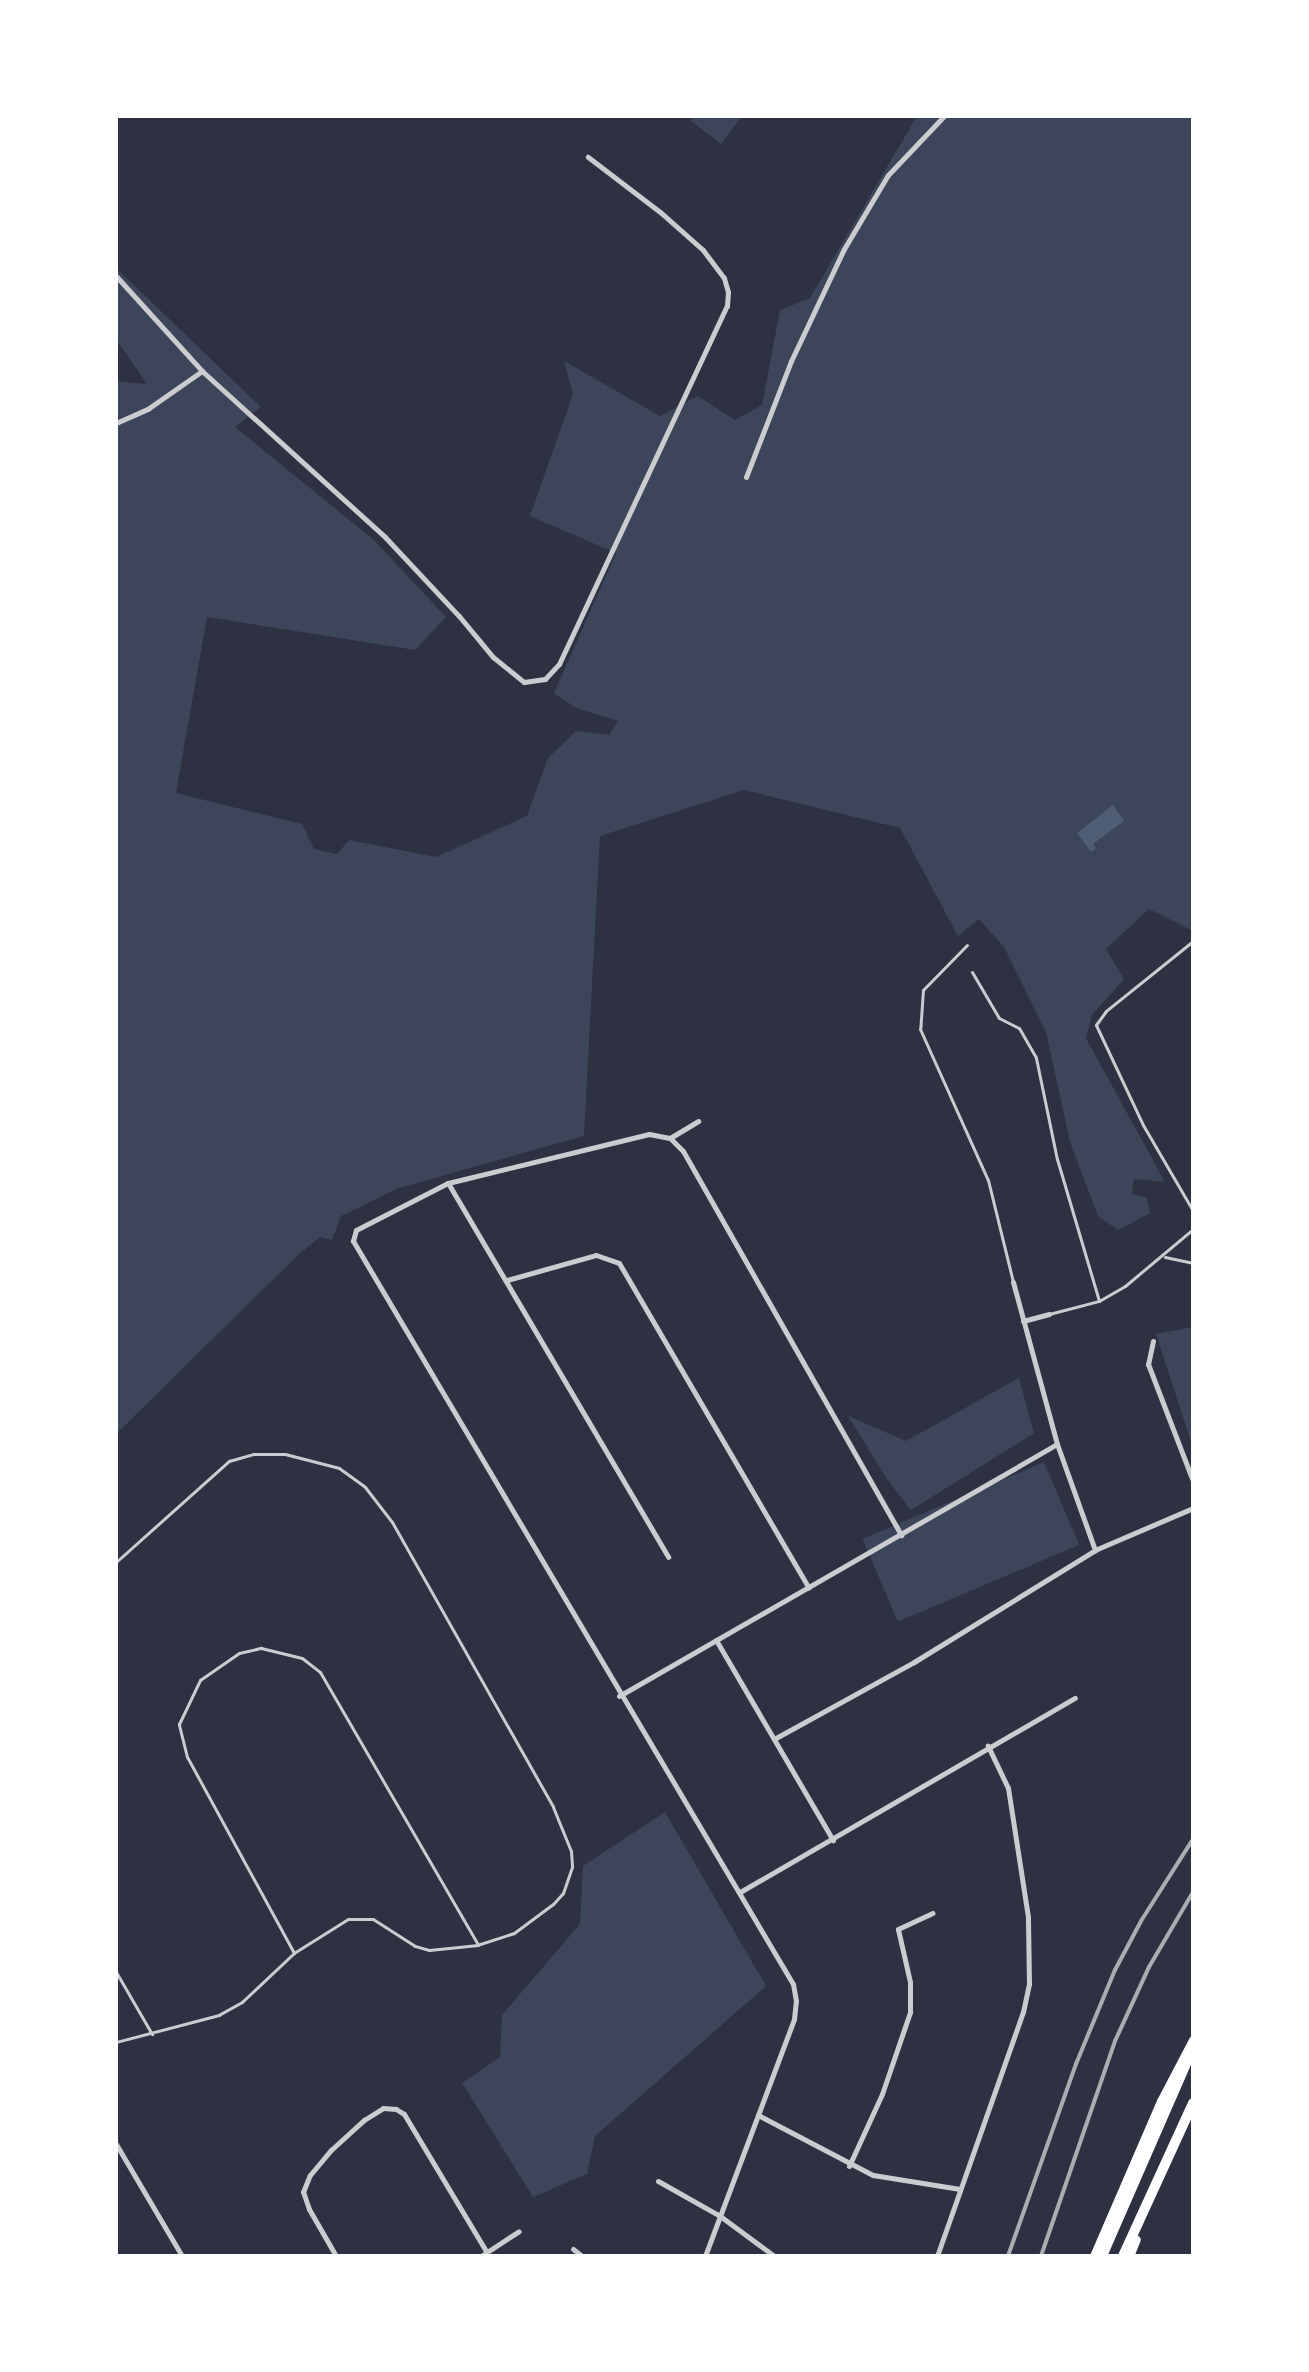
<!DOCTYPE html>
<html>
<head>
<meta charset="utf-8">
<style>
	body { margin:0 }
	#map { position:relative; width:1309px; height:2372px; overflow:hidden; background:#2d3142; font-family:Ubuntu,sans-serif }
	div>[style] { position:absolute }
	[style*='--x'] { left:calc(var(--x)*1px); top:calc(var(--y)*1px); width:calc(var(--w)*1px); rotate:calc(var(--a)*1deg) }
	.green>* { inset:0; background:#3c4559; transform-origin:0 0 }
	.water>* { inset:0; background:#4f5d75 }
	.service>* { height:3px; margin:-1.5px; padding:0 1.5px; transform-origin:1.5px; border-radius:1.5px; background:#caccd0 }
	.minor>* { height:5px; margin:-2.5px; padding:0 2.5px; transform-origin:2.5px; border-radius:2.5px; background:#caccd0 }
	.trunk>* { height:9px; margin:-4.5px; padding:0 4.5px; transform-origin:4.5px; border-radius:4.5px; background:#fff }
	.motorway>* { height:10px; margin:-5px; padding:0 5px; transform-origin:5px; border-radius:5px; background:#fff }
	.rail>* { height:4px; margin:-2px; padding:0 2px; transform-origin:2px; border-radius:2px; background:#abadb3 }
	span { translate:-50% -50%; white-space:nowrap; text-align:center; line-height:1.15; -webkit-text-stroke:7px #fff; paint-order:stroke }
	.frame { position:absolute; inset:0; border:118px solid #fff; pointer-events:none }
</style>
</head>
<body>
<div id="map">
	<div class="green">
		<div style="clip-path:polygon(694px 116px,742px 116px,721px 144px,691px 121px)"></div>
		<div style="clip-path:polygon(917px 116px,1193px 116px,1193px 931px,1149px 909px,1106px 949px,1124px 979px,1092px 1015px,1086px 1038px,1165px 1182px,1134px 1179px,1132px 1194px,1147px 1197px,1150px 1213px,1118px 1230px,1098px 1216px,1070px 1142px,1046px 1032px,1004px 947px,979px 919px,958px 936px,900px 828px,744px 790px,600px 836px,584px 1136px,399px 1188px,341px 1216px,332px 1240px,320px 1237px,298px 1255px,116px 1434px,116px 381px,147px 384px,116px 339px,116px 268px,261px 407px,235px 427px,374px 540px,446px 617px,415px 650px,207px 617px,176px 793px,302px 824px,314px 849px,337px 854px,349px 840px,436px 857px,527px 816px,548px 758px,576px 731px,609px 735px,618px 721px,576px 708px,554px 693px,616px 553px,530px 516px,573px 394px,564px 361px,660px 416px,698px 396px,735px 420px,762px 405px,780px 310px,810px 298px)"></div>
		<div style="clip-path:polygon(1193px 1327px,1193px 1448px,1156px 1334px)"></div>
		<div style="clip-path:polygon(1019px 1378px,1034px 1433px,911px 1510px,889px 1482px,848px 1416px,906px 1441px)"></div>
		<div style="left:1044px;top:1462px;width:90px;height:197px;rotate:67deg"></div>
		<div style="clip-path:polygon(665px 1812px,766px 1986px,595px 2136px,587px 2174px,533px 2197px,462px 2083px,500px 2057px,502px 2015px,580px 1924px,583px 1866px)"></div>
	</div>
	<div class="water">
		<div style="clip-path:polygon(1113px 805px,1124px 821px,1093px 844px,1096px 848px,1091px 852px,1077px 833px)"></div>
	</div>
	<div class="service">
		<div style="--x:1193;--y:941;--w:112;--a:141.2"></div>
		<div style="--x:1106;--y:1011;--w:17;--a:126"></div>
		<div style="--x:1096;--y:1025;--w:110;--a:64.8"></div>
		<div style="--x:1143;--y:1125;--w:99;--a:59.8"></div>
		<div style="--x:967;--y:945;--w:63;--a:134.4"></div>
		<div style="--x:923;--y:990;--w:39;--a:94"></div>
		<div style="--x:920;--y:1029;--w:166;--a:65.8"></div>
		<div style="--x:988;--y:1180;--w:105;--a:76.2"></div>
		<div style="--x:972;--y:972;--w:53;--a:59.6"></div>
		<div style="--x:999;--y:1018;--w:22;--a:27"></div>
		<div style="--x:1019;--y:1028;--w:34;--a:60"></div>
		<div style="--x:1036;--y:1058;--w:103;--a:78.3"></div>
		<div style="--x:1057;--y:1159;--w:148;--a:73.5"></div>
		<div style="--x:1165;--y:1257;--w:29;--a:12"></div>
		<div style="--x:1049;--y:1314;--w:52;--a:-14.6"></div>
		<div style="--x:1099;--y:1301;--w:30;--a:-30"></div>
		<div style="--x:1125;--y:1286;--w:89;--a:-40"></div>
		<div style="--x:116;--y:1562;--w:152;--a:-41.8"></div>
		<div style="--x:229;--y:1461;--w:25;--a:-16"></div>
		<div style="--x:253;--y:1454;--w:32;--a:0"></div>
		<div style="--x:285;--y:1454;--w:56;--a:14.5"></div>
		<div style="--x:339;--y:1468;--w:32;--a:36"></div>
		<div style="--x:365;--y:1487;--w:44;--a:52.4"></div>
		<div style="--x:392;--y:1522;--w:327;--a:60.5"></div>
		<div style="--x:553;--y:1807;--w:48;--a:67.8"></div>
		<div style="--x:571;--y:1851;--w:16;--a:86"></div>
		<div style="--x:572;--y:1867;--w:28;--a:109"></div>
		<div style="--x:563;--y:1893;--w:15;--a:132"></div>
		<div style="--x:553;--y:1904;--w:49;--a:143.4"></div>
		<div style="--x:514;--y:1933;--w:38;--a:162"></div>
		<div style="--x:478;--y:1945;--w:49;--a:174.2"></div>
		<div style="--x:429;--y:1950;--w:15;--a:-164"></div>
		<div style="--x:415;--y:1946;--w:50;--a:-147.3"></div>
		<div style="--x:373;--y:1919;--w:25;--a:180"></div>
		<div style="--x:348;--y:1919;--w:64;--a:147.8"></div>
		<div style="--x:294;--y:1953;--w:71;--a:136.7"></div>
		<div style="--x:242;--y:2002;--w:26;--a:151"></div>
		<div style="--x:219;--y:2015;--w:106;--a:165.3"></div>
		<div style="--x:294;--y:1953;--w:223;--a:-118.6"></div>
		<div style="--x:187;--y:1757;--w:34;--a:-104"></div>
		<div style="--x:179;--y:1724;--w:49;--a:-64.5"></div>
		<div style="--x:200;--y:1680;--w:47;--a:-34.7"></div>
		<div style="--x:239;--y:1653;--w:23;--a:-13"></div>
		<div style="--x:261;--y:1648;--w:42;--a:13.7"></div>
		<div style="--x:302;--y:1658;--w:23;--a:38"></div>
		<div style="--x:320;--y:1672;--w:315;--a:59.9"></div>
		<div style="--x:116;--y:1972;--w:72;--a:59.9"></div>
	</div>
	<div class="minor">
		<div style="--x:116;--y:276;--w:128;--a:47.8"></div>
		<div style="--x:202;--y:371;--w:247;--a:42.2"></div>
		<div style="--x:385;--y:537;--w:108;--a:46.9"></div>
		<div style="--x:459;--y:616;--w:53;--a:50.3"></div>
		<div style="--x:493;--y:657;--w:40;--a:39"></div>
		<div style="--x:524;--y:682;--w:21;--a:-8"></div>
		<div style="--x:545;--y:679;--w:21;--a:-47"></div>
		<div style="--x:559;--y:664;--w:395;--a:-64.9"></div>
		<div style="--x:727;--y:306;--w:14;--a:-86"></div>
		<div style="--x:728;--y:292;--w:15;--a:-106"></div>
		<div style="--x:724;--y:278;--w:35;--a:-127"></div>
		<div style="--x:703;--y:250;--w:57;--a:-138.5"></div>
		<div style="--x:660;--y:212;--w:91;--a:-142.6"></div>
		<div style="--x:116;--y:423;--w:36;--a:-24"></div>
		<div style="--x:149;--y:408;--w:65;--a:-34.9"></div>
		<div style="--x:746;--y:477;--w:124;--a:-68.8"></div>
		<div style="--x:791;--y:361;--w:124;--a:-64.7"></div>
		<div style="--x:844;--y:249;--w:86;--a:-59.3"></div>
		<div style="--x:888;--y:175;--w:81;--a:-46.5"></div>
		<div style="--x:670;--y:1138;--w:33;--a:-31"></div>
		<div style="--x:448;--y:1183;--w:434;--a:59.5"></div>
		<div style="--x:507;--y:1280;--w:92;--a:-15.7"></div>
		<div style="--x:596;--y:1255;--w:24;--a:19"></div>
		<div style="--x:619;--y:1263;--w:376;--a:59.7"></div>
		<div style="--x:1013;--y:1282;--w:168;--a:74.8"></div>
		<div style="--x:1057;--y:1444;--w:113;--a:70.3"></div>
		<div style="--x:1023;--y:1321;--w:27;--a:-15"></div>
		<div style="--x:1153;--y:1341;--w:24;--a:102"></div>
		<div style="--x:1148;--y:1364;--w:125;--a:69"></div>
		<div style="--x:716;--y:1640;--w:232;--a:59.7"></div>
		<div style="--x:619;--y:1696;--w:505;--a:-29.91"></div>
		<div style="--x:774;--y:1739;--w:160;--a:-28.8"></div>
		<div style="--x:914;--y:1662;--w:213;--a:-31.7"></div>
		<div style="--x:1095;--y:1550;--w:107;--a:-23.2"></div>
		<div style="--x:740;--y:1892;--w:387;--a:-30.1"></div>
		<div style="--x:758;--y:2115;--w:130;--a:27.6"></div>
		<div style="--x:873;--y:2175;--w:88;--a:9.1"></div>
		<div style="--x:116;--y:2144;--w:130;--a:59.5"></div>
		<div style="--x:849;--y:2166;--w:79;--a:-65.4"></div>
		<div style="--x:882;--y:2094;--w:87;--a:-71.1"></div>
		<div style="--x:910;--y:2012;--w:30;--a:-90"></div>
		<div style="--x:910;--y:1982;--w:54;--a:-102.8"></div>
		<div style="--x:898;--y:1929;--w:38;--a:-25"></div>
		<div style="--x:658;--y:2181;--w:71;--a:29.4"></div>
		<div style="--x:720;--y:2216;--w:67;--a:36.5"></div>
		<div style="--x:573;--y:2249;--w:11;--a:38"></div>
		<div style="--x:336;--y:2256;--w:54;--a:-119.9"></div>
		<div style="--x:309;--y:2209;--w:18;--a:-109"></div>
		<div style="--x:303;--y:2192;--w:18;--a:-68"></div>
		<div style="--x:310;--y:2175;--w:33;--a:-50"></div>
		<div style="--x:331;--y:2150;--w:45;--a:-42.3"></div>
		<div style="--x:364;--y:2120;--w:22;--a:-32"></div>
		<div style="--x:383;--y:2108;--w:13;--a:4"></div>
		<div style="--x:396;--y:2109;--w:9;--a:32"></div>
		<div style="--x:404;--y:2114;--w:160;--a:59.1"></div>
		<div style="--x:481;--y:2256;--w:45;--a:-33.3"></div>
		<div style="--x:705;--y:2256;--w:253;--a:-69.4"></div>
		<div style="--x:794;--y:2019;--w:18;--a:-84"></div>
		<div style="--x:796;--y:2001;--w:17;--a:-100"></div>
		<div style="--x:793;--y:1984;--w:864;--a:-120.63"></div>
		<div style="--x:353;--y:1241;--w:11;--a:-75"></div>
		<div style="--x:356;--y:1230;--w:103;--a:-27.1"></div>
		<div style="--x:448;--y:1183;--w:207;--a:-13.7"></div>
		<div style="--x:649;--y:1134;--w:21;--a:11"></div>
		<div style="--x:670;--y:1138;--w:18;--a:45"></div>
		<div style="--x:683;--y:1151;--w:442;--a:60.4"></div>
		<div style="--x:937;--y:2256;--w:259;--a:-70.6"></div>
		<div style="--x:1023;--y:2012;--w:29;--a:-78"></div>
		<div style="--x:1029;--y:1984;--w:67;--a:-90.9"></div>
		<div style="--x:1028;--y:1917;--w:131;--a:-98.8"></div>
		<div style="--x:1008;--y:1788;--w:47;--a:-115.5"></div>
	</div>
	<div class="trunk">
		<div style="--x:1094;--y:2256;--w:169;--a:-66.6"></div>
		<div style="--x:1161;--y:2101;--w:69;--a:-62.3"></div>
		<div style="--x:1129;--y:2256;--w:18;--a:-68"></div>
	</div>
	<div class="motorway">
		<div style="--x:1102;--y:2256;--w:227;--a:-66.4"></div>
		<div style="--x:1123;--y:2256;--w:168;--a:-65.4"></div>
	</div>
	<div class="rail">
		<div style="--x:1008;--y:2256;--w:204;--a:-70.5"></div>
		<div style="--x:1076;--y:2064;--w:102;--a:-67.5"></div>
		<div style="--x:1115;--y:1970;--w:55;--a:-62"></div>
		<div style="--x:1141;--y:1921;--w:97;--a:-57.6"></div>
		<div style="--x:1041;--y:2256;--w:227;--a:-71"></div>
		<div style="--x:1115;--y:2041;--w:81;--a:-65.3"></div>
		<div style="--x:1149;--y:1967;--w:87;--a:-59.6"></div>
	</div>
	<div class="frame"></div>
</div>
</body>
</html>
